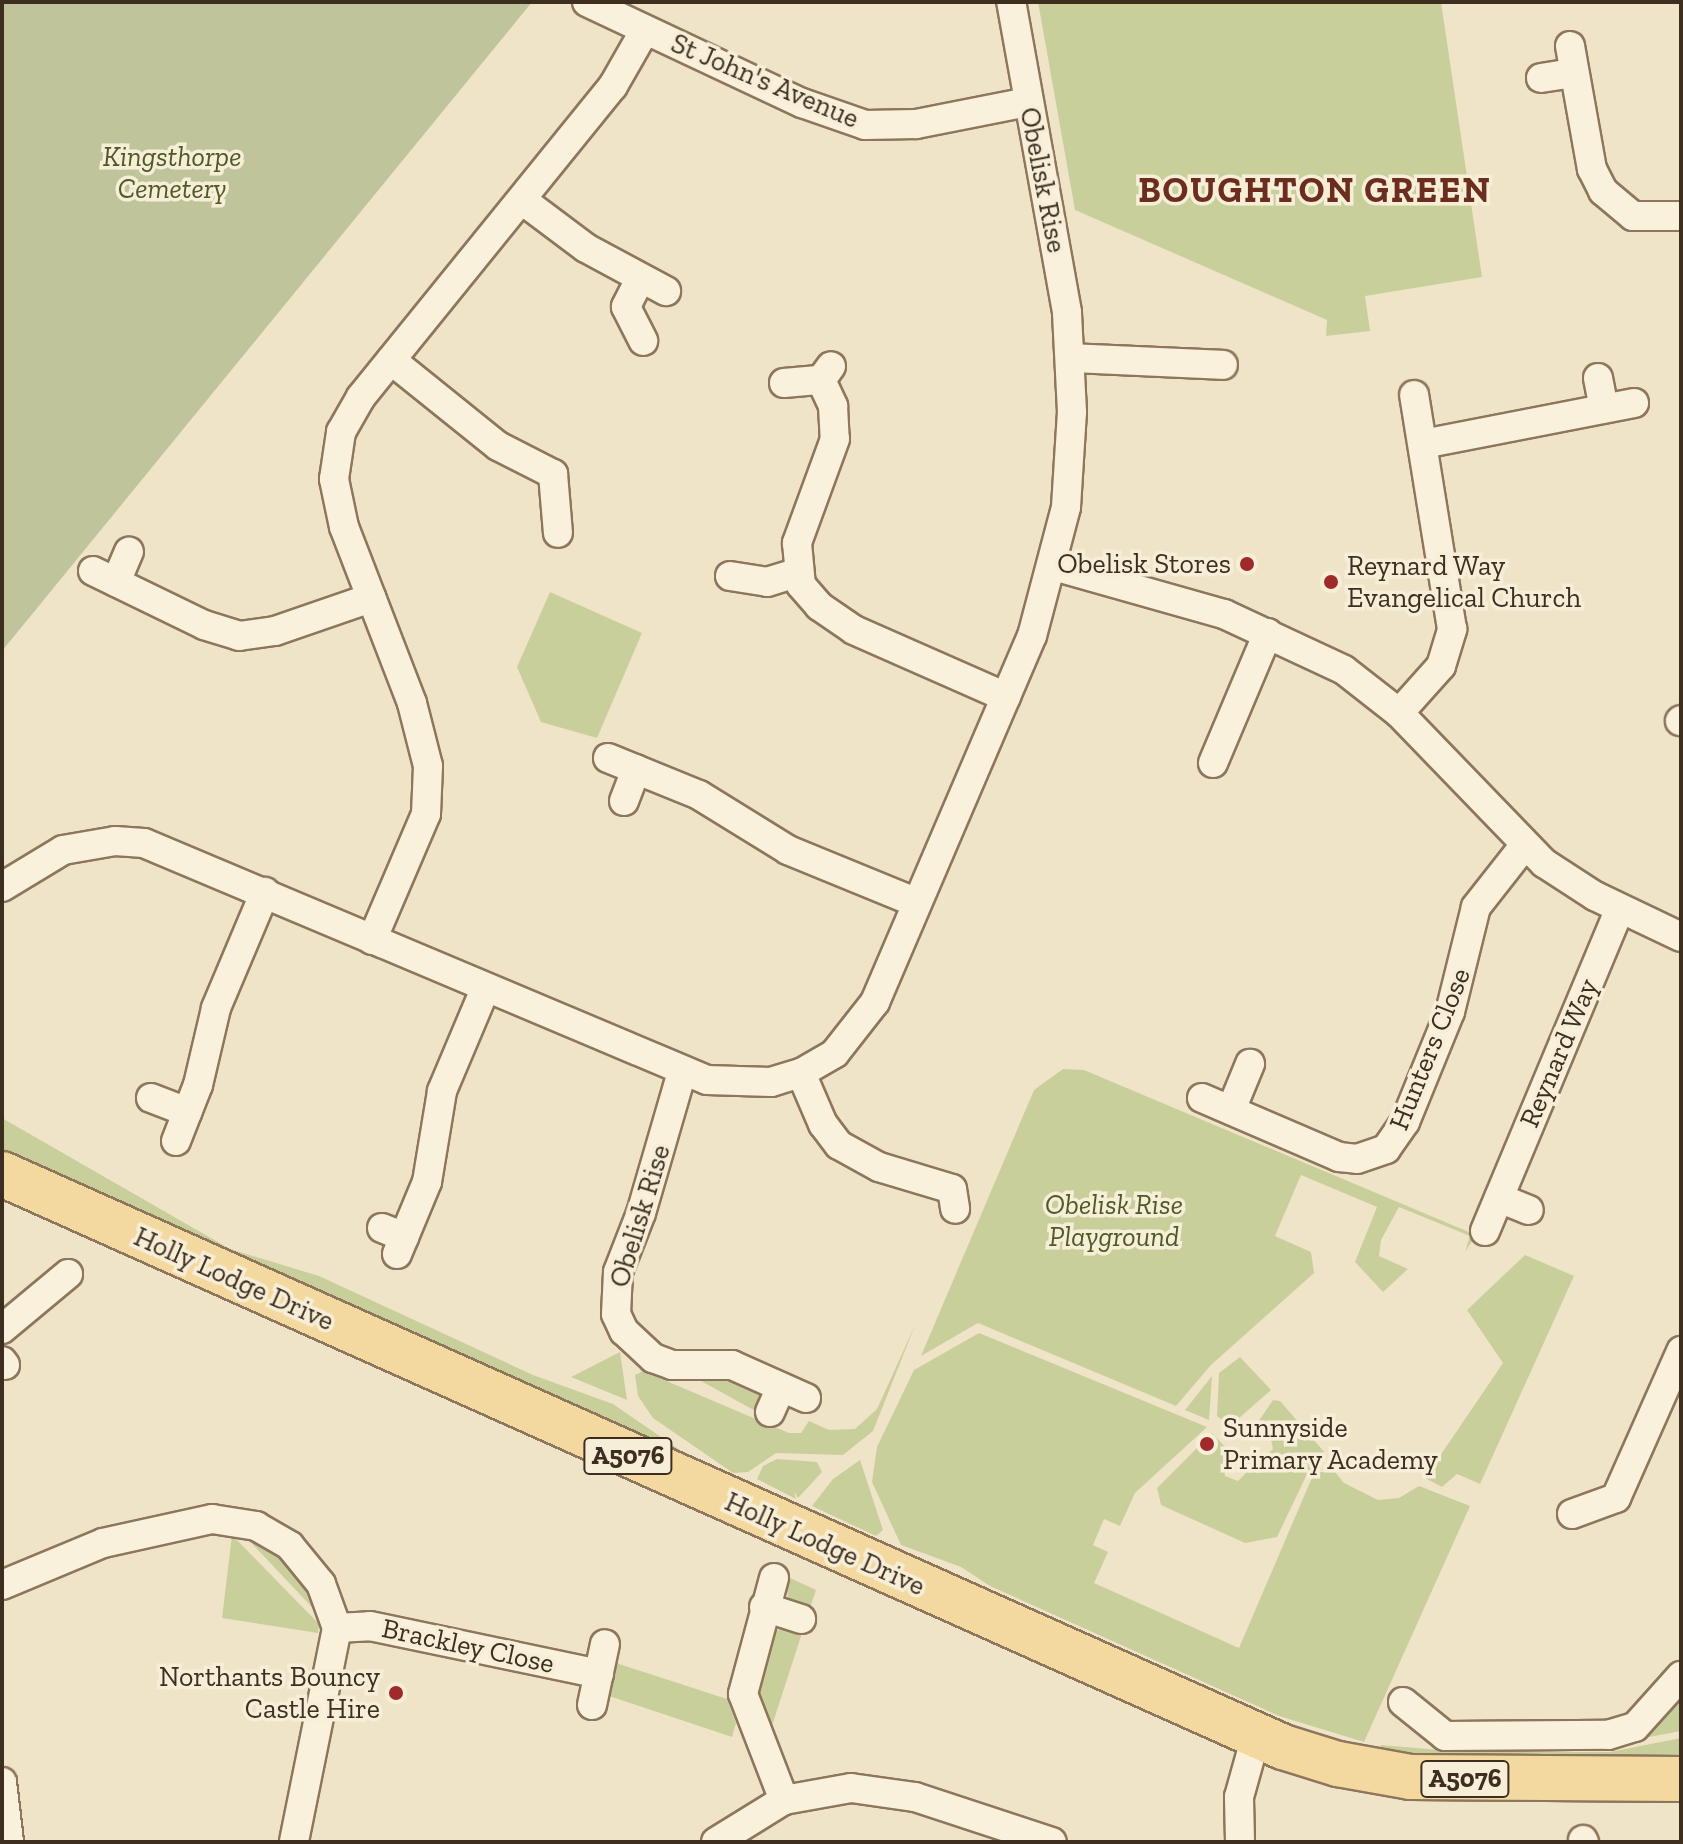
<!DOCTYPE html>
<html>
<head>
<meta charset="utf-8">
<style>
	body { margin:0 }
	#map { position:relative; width:1683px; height:1844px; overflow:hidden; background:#f0e4c8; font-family:"Zilla Slab",serif }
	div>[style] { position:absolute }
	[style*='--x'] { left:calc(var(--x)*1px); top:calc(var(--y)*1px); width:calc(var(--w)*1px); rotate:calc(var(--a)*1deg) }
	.green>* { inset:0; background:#c9cf9b }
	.cemetery>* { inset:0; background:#bfc49a }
	.roads { filter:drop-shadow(2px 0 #8d765c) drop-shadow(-2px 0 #8d765c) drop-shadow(0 2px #8d765c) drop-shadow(0 -2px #8d765c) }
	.street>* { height:28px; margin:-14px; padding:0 14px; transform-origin:14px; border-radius:14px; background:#faf1dc }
	.primary>* { height:44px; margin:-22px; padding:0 22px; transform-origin:22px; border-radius:22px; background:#f3d9a0 }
	.dots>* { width:22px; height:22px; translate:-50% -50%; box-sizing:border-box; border:4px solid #f7eed8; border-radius:50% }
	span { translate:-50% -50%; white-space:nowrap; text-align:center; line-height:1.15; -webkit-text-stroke:7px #f7eed8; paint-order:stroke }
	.shield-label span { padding:2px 6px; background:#f7eed8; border:2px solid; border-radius:6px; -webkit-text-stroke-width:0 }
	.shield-label { font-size:26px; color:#3d2e20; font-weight:700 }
	.street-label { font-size:28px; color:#3d2e20 }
	.park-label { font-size:28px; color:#4d5a26; font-style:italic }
	.poi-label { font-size:28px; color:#3d2e20 }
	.right { translate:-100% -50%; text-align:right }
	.left { translate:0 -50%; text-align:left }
	.district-label { font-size:36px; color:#6b2e1e; font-weight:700; letter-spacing:2px }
	.frame { position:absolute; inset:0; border:4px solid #3d2e20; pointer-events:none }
</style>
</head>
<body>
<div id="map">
	<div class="green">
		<div style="clip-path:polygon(1038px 2px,1441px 2px,1482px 277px,1365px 296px,1370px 331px,1326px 336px,1327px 320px,1075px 210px)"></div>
		<div style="clip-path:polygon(550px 592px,642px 633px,597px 738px,541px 722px,517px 667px)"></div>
		<div style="clip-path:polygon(1063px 1069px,1084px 1070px,1476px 1235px,1465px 1252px,1470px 1236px,1399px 1207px,1381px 1240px,1379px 1256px,1408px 1269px,1383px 1292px,1355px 1262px,1377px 1207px,1301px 1175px,1275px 1236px,1311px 1252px,1314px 1273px,1211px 1365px,1176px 1406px,978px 1323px,921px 1356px,1034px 1090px)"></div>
		<div style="clip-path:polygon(2px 1118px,230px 1249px,319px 1276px,533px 1375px,613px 1404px,699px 1463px,2px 1154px)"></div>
		<div style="clip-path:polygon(1525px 1255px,1574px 1276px,1480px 1484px,1457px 1474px,1442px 1487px,1425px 1478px,1503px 1363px,1467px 1310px)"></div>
		<div style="clip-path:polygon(916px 1323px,873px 1431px,843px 1455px,776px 1453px,748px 1472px,733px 1473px,653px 1418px,638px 1396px,635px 1375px,643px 1371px,789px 1433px,801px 1433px,809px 1421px,829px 1430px,855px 1429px,877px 1409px)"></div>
		<div style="clip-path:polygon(979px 1333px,1207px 1427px,1135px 1493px,1120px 1526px,1104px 1519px,1093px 1545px,1108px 1552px,1094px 1583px,1239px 1648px,1311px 1480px,1320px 1472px,1335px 1472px,1344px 1483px,1378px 1500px,1399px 1498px,1419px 1486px,1470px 1506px,1364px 1742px,1279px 1716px,990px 1586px,961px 1567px,901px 1545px,872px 1482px,877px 1447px,914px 1370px)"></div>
		<div style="clip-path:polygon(620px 1352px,627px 1400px,571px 1377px)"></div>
		<div style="clip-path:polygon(1240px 1357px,1271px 1390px,1230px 1426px,1217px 1416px,1219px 1373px)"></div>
		<div style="clip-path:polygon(724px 1373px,762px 1390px,759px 1413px,692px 1376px)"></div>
		<div style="clip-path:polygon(1212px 1376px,1209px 1420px,1185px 1410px)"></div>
		<div style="clip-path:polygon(1273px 1400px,1280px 1401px,1326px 1454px,1308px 1472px,1277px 1537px,1245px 1543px,1161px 1505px,1157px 1488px,1212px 1433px,1231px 1453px,1223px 1461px,1225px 1476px,1238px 1481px,1247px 1472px,1245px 1459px,1250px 1454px,1263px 1459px,1273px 1449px,1270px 1435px,1258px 1422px)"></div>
		<div style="clip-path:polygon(777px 1459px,817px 1462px,822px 1472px,798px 1498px,794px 1491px,796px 1499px,757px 1479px,763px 1466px)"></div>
		<div style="clip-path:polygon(860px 1460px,883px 1530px,876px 1536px,812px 1506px,833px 1479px)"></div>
		<div style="clip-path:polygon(240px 1531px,291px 1559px,326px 1622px)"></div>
		<div style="clip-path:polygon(232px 1535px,319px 1624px,318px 1633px,222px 1618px)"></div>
		<div style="clip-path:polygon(786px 1576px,816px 1590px,809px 1611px,788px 1598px)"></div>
		<div style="clip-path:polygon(784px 1627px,803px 1630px,769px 1735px,753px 1689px,772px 1633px)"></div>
		<div style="clip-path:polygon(616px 1663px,727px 1699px,736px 1723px,732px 1737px,609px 1696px)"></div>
		<div style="clip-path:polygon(1681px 1690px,1681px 1731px,1628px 1741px)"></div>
		<div style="clip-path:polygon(1681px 1738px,1681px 1763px,1375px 1757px,1381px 1745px,1463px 1752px,1610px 1752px)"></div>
	</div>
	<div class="cemetery">
		<div style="clip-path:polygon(2px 2px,532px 2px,2px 651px)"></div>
	</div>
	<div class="roads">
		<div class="street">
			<div style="--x:587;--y:2;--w:238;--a:25.2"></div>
			<div style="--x:802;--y:103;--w:67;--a:19.2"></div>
			<div style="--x:865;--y:125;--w:51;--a:-1.1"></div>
			<div style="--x:916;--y:124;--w:114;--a:-11.1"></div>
			<div style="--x:1570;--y:46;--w:125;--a:79.9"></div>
			<div style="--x:1592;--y:169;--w:25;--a:63"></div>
			<div style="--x:1603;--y:191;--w:39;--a:40"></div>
			<div style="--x:1633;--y:216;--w:48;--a:0"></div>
			<div style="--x:1541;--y:78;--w:33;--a:-9"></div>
			<div style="--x:522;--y:200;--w:80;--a:36.9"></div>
			<div style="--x:586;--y:248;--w:91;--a:28.3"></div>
			<div style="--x:640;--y:279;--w:31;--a:117"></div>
			<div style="--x:626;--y:307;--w:38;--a:63"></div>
			<div style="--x:1071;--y:358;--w:152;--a:2.6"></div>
			<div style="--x:391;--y:360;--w:137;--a:38.8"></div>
			<div style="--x:498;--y:446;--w:62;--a:27"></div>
			<div style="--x:553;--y:474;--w:59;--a:85.2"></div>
			<div style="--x:1598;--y:378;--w:31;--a:79"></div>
			<div style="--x:821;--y:380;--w:29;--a:65"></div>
			<div style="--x:833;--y:406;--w:33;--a:87"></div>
			<div style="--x:835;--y:439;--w:111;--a:110.1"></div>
			<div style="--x:797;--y:543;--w:42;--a:84.6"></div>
			<div style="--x:801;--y:585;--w:28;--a:49"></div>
			<div style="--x:819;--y:606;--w:42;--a:34.4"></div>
			<div style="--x:854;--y:630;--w:166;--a:23.8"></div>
			<div style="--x:784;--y:383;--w:37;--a:-5"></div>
			<div style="--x:821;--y:380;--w:17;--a:-54"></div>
			<div style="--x:1423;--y:444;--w:215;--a:-11"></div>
			<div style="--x:1054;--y:566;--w:177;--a:15.8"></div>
			<div style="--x:1224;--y:614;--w:132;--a:25"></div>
			<div style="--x:1344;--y:670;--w:70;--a:38"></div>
			<div style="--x:1399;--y:713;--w:209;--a:46"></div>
			<div style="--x:1544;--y:863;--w:61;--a:32.9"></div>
			<div style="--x:1595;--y:896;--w:95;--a:25.5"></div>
			<div style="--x:93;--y:571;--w:123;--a:25.9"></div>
			<div style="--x:204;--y:625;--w:37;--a:17"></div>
			<div style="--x:239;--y:636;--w:36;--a:-8"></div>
			<div style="--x:275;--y:631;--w:102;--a:-19"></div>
			<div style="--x:730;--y:576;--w:37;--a:9"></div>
			<div style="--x:767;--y:582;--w:30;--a:-17"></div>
			<div style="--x:116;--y:582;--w:33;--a:-67"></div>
			<div style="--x:1399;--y:713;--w:63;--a:-48.2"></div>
			<div style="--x:1441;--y:666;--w:39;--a:-73"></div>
			<div style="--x:1452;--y:629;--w:237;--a:-99.2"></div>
			<div style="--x:1680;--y:721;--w:1;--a:-45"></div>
			<div style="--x:608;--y:758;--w:98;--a:22.1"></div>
			<div style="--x:699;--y:795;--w:105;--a:31.7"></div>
			<div style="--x:788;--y:850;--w:139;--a:22.3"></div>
			<div style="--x:1213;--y:763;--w:141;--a:-67.1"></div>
			<div style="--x:624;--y:801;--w:34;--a:-69"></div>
			<div style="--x:2;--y:887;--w:71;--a:-31.2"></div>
			<div style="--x:63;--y:850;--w:53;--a:-9.8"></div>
			<div style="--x:115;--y:841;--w:29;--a:4"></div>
			<div style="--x:144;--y:843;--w:611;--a:22.83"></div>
			<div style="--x:707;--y:1080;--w:64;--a:1.8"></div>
			<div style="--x:771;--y:1082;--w:31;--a:-17"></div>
			<div style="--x:801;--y:1073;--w:39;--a:-30"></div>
			<div style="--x:835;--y:1053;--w:65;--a:-51.9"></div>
			<div style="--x:875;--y:1002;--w:398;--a:-66.8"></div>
			<div style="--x:1032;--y:636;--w:133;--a:-75.2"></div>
			<div style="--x:1066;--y:507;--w:95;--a:-86.4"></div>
			<div style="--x:1072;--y:412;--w:100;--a:-92.9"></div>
			<div style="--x:1067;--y:312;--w:315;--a:-100.2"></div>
			<div style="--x:372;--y:940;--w:137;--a:-66.8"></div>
			<div style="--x:426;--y:814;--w:48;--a:-87.6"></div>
			<div style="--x:428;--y:766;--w:65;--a:-104.3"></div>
			<div style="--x:412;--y:703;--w:189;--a:-111.1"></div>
			<div style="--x:344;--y:527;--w:49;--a:-101.8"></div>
			<div style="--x:334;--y:479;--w:48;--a:-81.5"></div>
			<div style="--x:341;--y:432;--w:40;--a:-60.3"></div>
			<div style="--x:361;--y:397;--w:400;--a:-51"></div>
			<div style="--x:613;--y:86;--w:64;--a:-60.3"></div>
			<div style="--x:682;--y:1072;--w:147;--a:106.2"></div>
			<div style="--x:641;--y:1213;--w:63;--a:111.3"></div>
			<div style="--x:618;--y:1272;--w:42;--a:92.7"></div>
			<div style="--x:616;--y:1314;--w:19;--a:65"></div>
			<div style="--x:624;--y:1331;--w:40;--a:43"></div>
			<div style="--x:653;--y:1358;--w:20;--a:20"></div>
			<div style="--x:672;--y:1365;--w:60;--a:0"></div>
			<div style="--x:732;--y:1365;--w:81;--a:24"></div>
			<div style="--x:801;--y:1073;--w:56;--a:66.7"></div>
			<div style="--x:823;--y:1124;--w:26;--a:53"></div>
			<div style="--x:839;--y:1145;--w:46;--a:28.8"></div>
			<div style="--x:879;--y:1167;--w:76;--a:16.8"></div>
			<div style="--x:952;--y:1189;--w:20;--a:81"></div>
			<div style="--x:151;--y:1098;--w:39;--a:21"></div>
			<div style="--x:1202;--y:1098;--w:149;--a:23.3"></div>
			<div style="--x:1339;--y:1157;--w:18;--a:6"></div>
			<div style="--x:1357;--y:1159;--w:31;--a:-19"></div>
			<div style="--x:1386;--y:1149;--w:33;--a:-55"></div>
			<div style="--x:1405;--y:1122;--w:119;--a:-67.8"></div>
			<div style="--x:1450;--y:1012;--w:108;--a:-76.1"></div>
			<div style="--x:1476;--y:907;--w:78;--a:-51.8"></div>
			<div style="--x:1231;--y:1110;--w:50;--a:-67.6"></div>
			<div style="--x:176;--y:1141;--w:60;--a:-68.6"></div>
			<div style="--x:198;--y:1085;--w:79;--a:-76.8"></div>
			<div style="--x:216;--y:1008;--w:126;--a:-67.1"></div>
			<div style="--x:1499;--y:1198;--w:32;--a:22"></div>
			<div style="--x:382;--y:1228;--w:24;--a:22"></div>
			<div style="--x:1485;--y:1231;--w:349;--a:-67.3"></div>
			<div style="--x:397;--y:1254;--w:78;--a:-67.4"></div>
			<div style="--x:427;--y:1182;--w:92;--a:-80.6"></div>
			<div style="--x:442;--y:1091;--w:111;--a:-67.1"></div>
			<div style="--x:2;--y:1329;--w:86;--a:-39.8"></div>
			<div style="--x:2;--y:1361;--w:5;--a:53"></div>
			<div style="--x:770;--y:1412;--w:27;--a:-66"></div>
			<div style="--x:1572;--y:1514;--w:47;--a:-20"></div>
			<div style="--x:1616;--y:1498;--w:161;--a:-66.1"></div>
			<div style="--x:774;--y:1578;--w:120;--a:105"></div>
			<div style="--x:743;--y:1694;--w:114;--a:68.9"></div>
			<div style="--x:2;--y:1585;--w:109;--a:-22.6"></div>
			<div style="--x:103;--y:1543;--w:112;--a:-12.4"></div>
			<div style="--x:212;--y:1519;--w:45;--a:9"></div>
			<div style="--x:256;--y:1526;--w:39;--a:30"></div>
			<div style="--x:290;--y:1546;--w:49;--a:50.8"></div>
			<div style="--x:321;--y:1584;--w:47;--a:70"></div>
			<div style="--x:337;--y:1628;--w:218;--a:101.4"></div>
			<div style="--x:764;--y:1607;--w:39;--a:18"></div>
			<div style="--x:337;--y:1628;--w:33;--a:-3"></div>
			<div style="--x:370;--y:1626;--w:234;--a:11.8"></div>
			<div style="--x:1403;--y:1702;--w:54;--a:39"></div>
			<div style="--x:1445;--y:1736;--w:163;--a:-0.4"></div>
			<div style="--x:1608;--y:1735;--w:28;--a:-17"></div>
			<div style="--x:1635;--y:1727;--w:69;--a:-48"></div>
			<div style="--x:592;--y:1705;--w:62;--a:-78"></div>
			<div style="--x:2;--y:1782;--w:60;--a:83.3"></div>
			<div style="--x:1583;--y:1840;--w:2;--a:63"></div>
			<div style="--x:716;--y:1842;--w:80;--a:-31.7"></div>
			<div style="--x:784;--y:1800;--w:68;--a:-10.2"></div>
			<div style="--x:851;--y:1788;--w:65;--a:8"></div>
			<div style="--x:915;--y:1797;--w:144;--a:18.2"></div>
			<div style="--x:1240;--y:1842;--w:45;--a:-91.3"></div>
			<div style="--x:1239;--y:1797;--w:63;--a:-74.4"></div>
		</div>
		<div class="primary">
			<div style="--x:2;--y:1174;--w:1403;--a:24.1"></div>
			<div style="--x:1283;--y:1747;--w:58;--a:17.2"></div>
			<div style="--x:1338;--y:1764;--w:73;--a:10.2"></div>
			<div style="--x:1410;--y:1777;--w:271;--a:0.4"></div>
		</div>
	</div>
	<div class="dots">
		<div style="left:1247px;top:564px;background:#9e2a2b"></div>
		<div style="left:1331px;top:582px;background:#9e2a2b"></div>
		<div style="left:1207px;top:1444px;background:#9e2a2b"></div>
		<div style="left:396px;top:1693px;background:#9e2a2b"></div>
	</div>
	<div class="shield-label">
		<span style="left:628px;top:1456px">A5076</span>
		<span style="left:1465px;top:1779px">A5076</span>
	</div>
	<div class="street-label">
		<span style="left:765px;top:81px;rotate:23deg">St John's Avenue</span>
		<span style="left:1043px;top:180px;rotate:79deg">Obelisk Rise</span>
		<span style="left:1430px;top:1049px;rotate:-68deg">Hunters Close</span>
		<span style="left:1559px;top:1053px;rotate:-67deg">Reynard Way</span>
		<span style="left:640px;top:1216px;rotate:-73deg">Obelisk Rise</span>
		<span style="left:234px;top:1279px;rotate:24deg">Holly Lodge Drive</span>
		<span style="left:825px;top:1544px;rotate:24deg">Holly Lodge Drive</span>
		<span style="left:468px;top:1646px;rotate:12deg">Brackley Close</span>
	</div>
	<div class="park-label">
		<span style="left:172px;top:173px">Kingsthorpe<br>Cemetery</span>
		<span style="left:1114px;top:1221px">Obelisk Rise<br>Playground</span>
	</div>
	<div class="poi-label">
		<span class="right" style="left:1231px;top:564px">Obelisk Stores</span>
		<span class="left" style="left:1347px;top:582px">Reynard Way<br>Evangelical Church</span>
		<span class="left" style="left:1223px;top:1444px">Sunnyside<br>Primary Academy</span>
		<span class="right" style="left:380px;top:1693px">Northants Bouncy<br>Castle Hire</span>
	</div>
	<div class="district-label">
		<span style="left:1315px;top:190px">BOUGHTON GREEN</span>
	</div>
	<div class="frame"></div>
</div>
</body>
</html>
